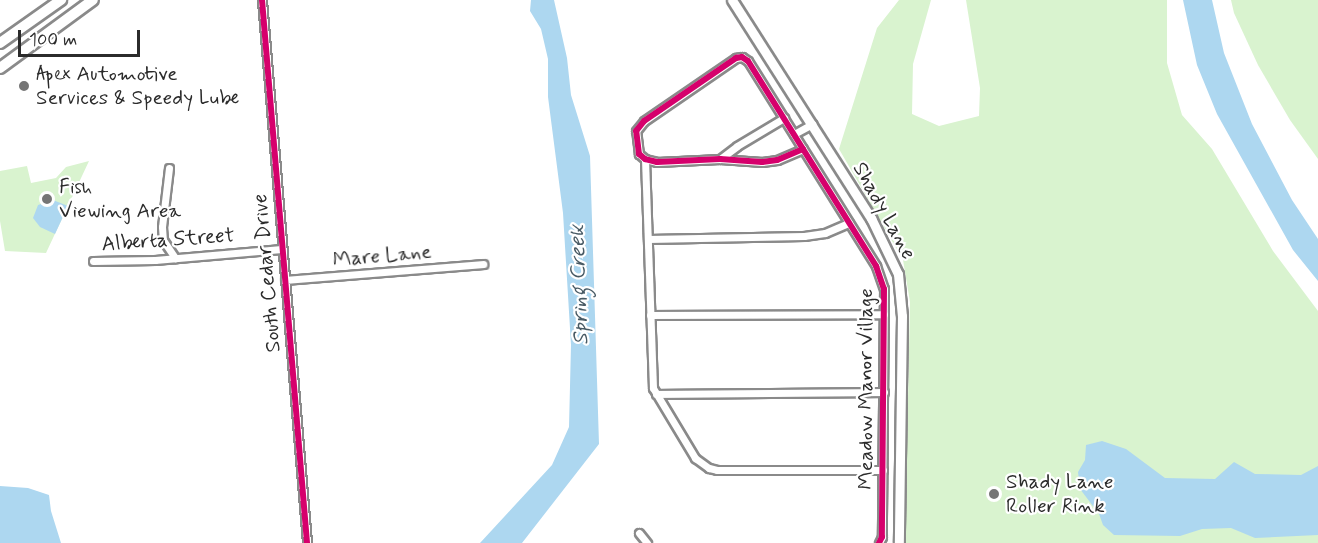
<!DOCTYPE html>
<html>
<head>
<meta charset="utf-8">
<style>
	body { margin:0 }
	#map { position:relative; width:1318px; height:543px; overflow:hidden; background:#fff; font-family:Mynerve,sans-serif }
	div>[style] { position:absolute }
	[style*='--x'] { left:calc(var(--x)*1px); top:calc(var(--y)*1px); width:calc(var(--w)*1px); rotate:calc(var(--a)*1deg) }
	.green>* { inset:0; background:#d9f3cf }
	.water>* { inset:0; background:#add7f0 }
	.roads { filter:drop-shadow(2px 0 #8a8a8a) drop-shadow(-2px 0 #8a8a8a) drop-shadow(0 2px #8a8a8a) drop-shadow(0 -2px #8a8a8a) }
	.street>* { height:7px; margin:-3.5px; padding:0 3.5px; transform-origin:3.5px; border-radius:3.5px; background:#fff }
	.secondary>* { height:9px; margin:-4.5px; padding:0 4.5px; transform-origin:4.5px; border-radius:4.5px; background:#fff }
	.primary>* { height:10px; margin:-5px; padding:0 5px; transform-origin:5px; border-radius:5px; background:#fff }
	.cycleway>* { height:6px; margin:-3px; padding:0 3px; transform-origin:3px; border-radius:3px; background:#d6006c }
	.dots>* { width:16px; height:16px; translate:-50% -50%; box-sizing:border-box; border:3px solid #fff; border-radius:50% }
	span { translate:-50% -50%; white-space:nowrap; text-align:center; line-height:1.15; -webkit-text-stroke:4.5px #fff; paint-order:stroke }
	.poi-label { font-size:21px; color:#2b2b2b }
	.left { translate:0 -50%; text-align:left }
	.street-label { font-size:21px; color:#2b2b2b }
	.water-label { font-size:22px; color:#485a64; font-style:italic }
	.scale { position:absolute; left:18px; top:30px; width:122px; height:27px; box-sizing:border-box; border:3px solid #2b2b2b; border-top:0; padding-left:8px; font-size:18px; line-height:21px; white-space:nowrap; color:#2b2b2b; -webkit-text-stroke:4px #fff; paint-order:stroke }
</style>
</head>
<body>
<div id="map">
	<div class="green">
		<div style="clip-path:polygon(899px 0,931px 0,913px 64px,912px 114px,939px 126px,979px 116px,980px 88px,966px 0,1167px 0,1167px 63px,1182px 115px,1212px 149px,1273px 251px,1318px 311px,1318px 543px,905px 543px,910px 302px,903px 260px,839px 149px,877px 28px)"></div>
		<div style="clip-path:polygon(1231px 0,1318px 0,1318px 159px,1290px 120px,1258px 65px,1234px 13px)"></div>
		<div style="clip-path:polygon(89px 161px,46px 253px,5px 251px,0 221px,0 171px,27px 166px,31px 183px,56px 178px,66px 167px)"></div>
	</div>
	<div class="water">
		<div style="clip-path:polygon(531px 0,554px 0,567px 58px,571px 95px,590px 156px,599px 444px,522px 543px,480px 543px,552px 465px,569px 427px,571px 345px,563px 213px,548px 97px,548px 59px,541px 29px,530px 11px)"></div>
		<div style="clip-path:polygon(1183px 0,1212px 0,1224px 53px,1252px 124px,1292px 200px,1318px 239px,1318px 281px,1293px 250px,1217px 114px,1197px 65px)"></div>
		<div style="clip-path:polygon(53px 200px,68px 206px,55px 234px,40px 227px,33px 218px,38px 205px)"></div>
		<div style="clip-path:polygon(1102px 441px,1126px 449px,1165px 478px,1215px 479px,1234px 462px,1255px 474px,1301px 475px,1318px 466px,1318px 535px,1255px 538px,1231px 528px,1202px 529px,1180px 536px,1114px 535px,1103px 525px,1099px 514px,1080px 489px,1078px 472px,1085px 460px,1086px 445px)"></div>
		<div style="clip-path:polygon(0 486px,28px 488px,49px 495px,51px 511px,61px 543px,0 543px)"></div>
	</div>
	<div class="roads">
		<div class="street">
			<div style="--x:262;--y:0;--w:545;--a:85.26"></div>
			<div style="--x:794;--y:134;--w:21;--a:-29"></div>
			<div style="--x:803;--y:149;--w:28;--a:157"></div>
			<div style="--x:777;--y:160;--w:15;--a:172"></div>
			<div style="--x:762;--y:162;--w:42;--a:-175.9"></div>
			<div style="--x:720;--y:159;--w:63;--a:177.3"></div>
			<div style="--x:657;--y:162;--w:12;--a:-166"></div>
			<div style="--x:645;--y:159;--w:8;--a:-140"></div>
			<div style="--x:639;--y:154;--w:23;--a:-97"></div>
			<div style="--x:636;--y:131;--w:13;--a:-51"></div>
			<div style="--x:644;--y:121;--w:112;--a:-34.4"></div>
			<div style="--x:736;--y:58;--w:6;--a:-9"></div>
			<div style="--x:742;--y:57;--w:7;--a:34"></div>
			<div style="--x:748;--y:61;--w:242;--a:58"></div>
			<div style="--x:876;--y:266;--w:24;--a:71"></div>
			<div style="--x:884;--y:289;--w:248;--a:90.5"></div>
			<div style="--x:882;--y:537;--w:7;--a:117"></div>
			<div style="--x:645;--y:159;--w:229;--a:88"></div>
			<div style="--x:653;--y:388;--w:82;--a:59"></div>
			<div style="--x:695;--y:458;--w:17;--a:36"></div>
			<div style="--x:709;--y:468;--w:8;--a:14"></div>
			<div style="--x:717;--y:470;--w:166;--a:0"></div>
			<div style="--x:720;--y:159;--w:21;--a:-37"></div>
			<div style="--x:737;--y:146;--w:55;--a:-30.8"></div>
			<div style="--x:169;--y:168;--w:59;--a:96.8"></div>
			<div style="--x:162;--y:227;--w:13;--a:86"></div>
			<div style="--x:163;--y:240;--w:22;--a:56"></div>
			<div style="--x:648;--y:239;--w:156;--a:-1.1"></div>
			<div style="--x:804;--y:236;--w:21;--a:-8"></div>
			<div style="--x:825;--y:233;--w:26;--a:-23"></div>
			<div style="--x:93;--y:261;--w:62;--a:-0.9"></div>
			<div style="--x:155;--y:260;--w:127;--a:-5"></div>
			<div style="--x:285;--y:280;--w:199;--a:-4.6"></div>
			<div style="--x:650;--y:315;--w:234;--a:-0.2"></div>
			<div style="--x:656;--y:394;--w:228;--a:-0.5"></div>
			<div style="--x:639;--y:533;--w:13;--a:51"></div>
		</div>
		<div class="secondary">
			<div style="--x:732;--y:0;--w:259;--a:57.5"></div>
			<div style="--x:871;--y:218;--w:62;--a:64.3"></div>
			<div style="--x:898;--y:274;--w:42;--a:84.6"></div>
			<div style="--x:902;--y:316;--w:227;--a:90.8"></div>
		</div>
		<div class="primary">
			<div style="--x:0;--y:43;--w:75;--a:-35.2"></div>
			<div style="--x:0;--y:68;--w:115;--a:-36.2"></div>
		</div>
	</div>
	<div class="cycleway">
		<div style="--x:262;--y:0;--w:545;--a:85.26"></div>
		<div style="--x:803;--y:149;--w:28;--a:157"></div>
		<div style="--x:777;--y:160;--w:15;--a:172"></div>
		<div style="--x:762;--y:162;--w:42;--a:-175.9"></div>
		<div style="--x:720;--y:159;--w:63;--a:177.3"></div>
		<div style="--x:657;--y:162;--w:12;--a:-166"></div>
		<div style="--x:645;--y:159;--w:8;--a:-140"></div>
		<div style="--x:639;--y:154;--w:23;--a:-97"></div>
		<div style="--x:636;--y:131;--w:13;--a:-51"></div>
		<div style="--x:644;--y:121;--w:112;--a:-34.4"></div>
		<div style="--x:736;--y:58;--w:6;--a:-9"></div>
		<div style="--x:742;--y:57;--w:7;--a:34"></div>
		<div style="--x:748;--y:61;--w:242;--a:58"></div>
		<div style="--x:876;--y:266;--w:24;--a:71"></div>
		<div style="--x:884;--y:289;--w:248;--a:90.5"></div>
		<div style="--x:882;--y:537;--w:7;--a:117"></div>
	</div>
	<div class="dots">
		<div style="left:24px;top:86px;background:#757575"></div>
		<div style="left:47px;top:199px;background:#757575"></div>
		<div style="left:994px;top:494px;background:#757575"></div>
	</div>
	<div class="poi-label">
		<span class="left" style="left:36px;top:86px">Apex Automotive<br>Services &amp; Speedy Lube</span>
		<span class="left" style="left:59px;top:199px">Fish<br>Viewing Area</span>
		<span class="left" style="left:1006px;top:494px">Shady Lane<br>Roller Rink</span>
	</div>
	<div class="street-label">
		<span style="left:884px;top:211px;rotate:61deg">Shady Lane</span>
		<span style="left:168px;top:240px;rotate:-4deg">Alberta Street</span>
		<span style="left:382px;top:256px;rotate:-5deg">Mare Lane</span>
		<span style="left:267px;top:273px;rotate:-95deg">South Cedar Drive</span>
		<span style="left:866px;top:389px;rotate:-90deg">Meadow Manor Village</span>
	</div>
	<div class="water-label">
		<span style="left:580px;top:285px;rotate:-92deg">Spring Creek</span>
	</div>
	<div class="scale">100 m</div>
</div>
</body>
</html>
